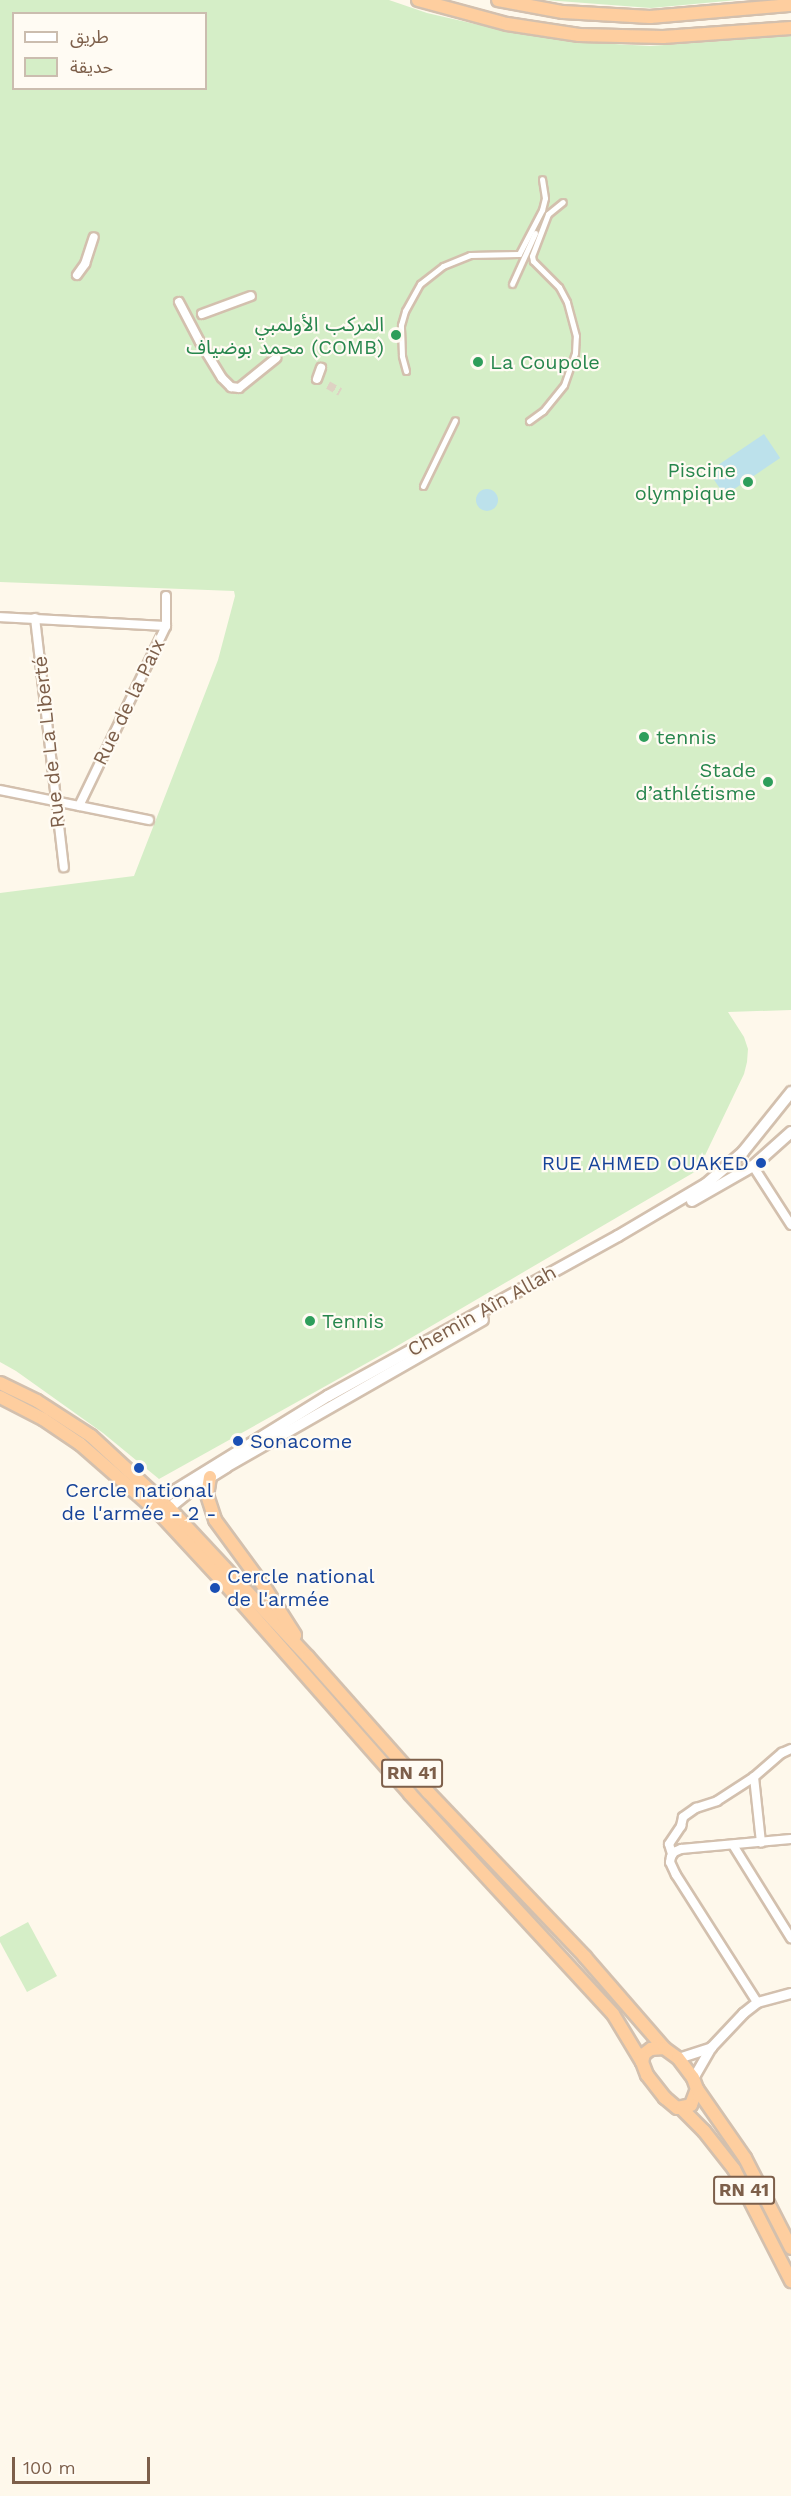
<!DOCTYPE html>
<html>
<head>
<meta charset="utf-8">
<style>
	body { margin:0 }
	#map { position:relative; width:791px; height:2496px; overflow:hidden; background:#fef8eb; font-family:"Work Sans","Noto Sans Arabic",sans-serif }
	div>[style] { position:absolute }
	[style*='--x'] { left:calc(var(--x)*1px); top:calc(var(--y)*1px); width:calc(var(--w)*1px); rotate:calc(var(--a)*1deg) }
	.green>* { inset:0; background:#d5eec7 }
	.water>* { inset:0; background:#bce1eb; transform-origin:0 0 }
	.round { border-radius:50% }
	.minor-tunnel>* { height:8px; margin-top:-4px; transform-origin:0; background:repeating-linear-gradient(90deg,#ded2c3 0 8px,transparent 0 12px) }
	.roads { filter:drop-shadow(2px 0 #d3c0ae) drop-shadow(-2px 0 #d3c0ae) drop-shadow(0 2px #d3c0ae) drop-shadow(0 -2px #d3c0ae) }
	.pedestrian>* { height:5px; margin:-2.5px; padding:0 2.5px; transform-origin:2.5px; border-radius:2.5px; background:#fff }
	.minor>* { height:8px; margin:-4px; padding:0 4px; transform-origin:4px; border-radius:4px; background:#fff }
	.tertiary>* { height:9px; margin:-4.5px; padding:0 4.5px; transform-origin:4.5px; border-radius:4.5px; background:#fff }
	.secondary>* { height:10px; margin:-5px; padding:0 5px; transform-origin:5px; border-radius:5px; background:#fff }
	.trunk>* { height:12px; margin:-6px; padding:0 6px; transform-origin:6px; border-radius:6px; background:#fece9f }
	.dots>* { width:16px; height:16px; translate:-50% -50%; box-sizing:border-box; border:3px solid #fffbf3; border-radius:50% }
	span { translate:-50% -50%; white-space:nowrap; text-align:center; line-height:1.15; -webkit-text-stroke:4.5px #fffbf3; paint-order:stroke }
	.shield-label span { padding:2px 4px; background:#fffbf3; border:2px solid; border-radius:4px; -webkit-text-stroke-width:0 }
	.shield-label { font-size:18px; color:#7d5f4a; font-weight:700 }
	.leisure-label { font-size:20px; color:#27864d }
	.right { translate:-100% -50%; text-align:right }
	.left { translate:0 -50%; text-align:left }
	.street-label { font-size:20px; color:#7d5f4a }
	.transit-label { font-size:20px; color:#164399 }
	.legend { position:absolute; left:12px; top:12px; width:195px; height:78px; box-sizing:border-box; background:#fffbf3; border:2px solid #cbbdaf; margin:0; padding:8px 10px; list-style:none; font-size:18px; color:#7d5f4a }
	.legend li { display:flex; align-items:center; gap:12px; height:30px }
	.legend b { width:30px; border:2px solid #cbbdaf }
	.scale { position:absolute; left:12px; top:2457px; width:138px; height:27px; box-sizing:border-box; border:3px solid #7d5f4a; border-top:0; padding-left:8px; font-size:18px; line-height:21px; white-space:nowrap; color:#7d5f4a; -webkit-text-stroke:4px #fffbf3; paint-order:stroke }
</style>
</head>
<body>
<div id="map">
	<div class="green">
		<div style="clip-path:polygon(evenodd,0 0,389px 0,427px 13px,475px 24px,579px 42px,650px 46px,791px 36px,791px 1010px,728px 1012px,744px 1037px,748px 1049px,747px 1062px,744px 1074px,698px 1170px,392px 1349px,159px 1479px,103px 1433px,16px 1371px,0 1362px,0 893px,134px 876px,218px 660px,235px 596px,234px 591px,0 582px,0 0,14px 14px,206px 14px,206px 88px,14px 88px,14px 14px)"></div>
		<div style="clip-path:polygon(545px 0,737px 0,651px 8px)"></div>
		<div style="clip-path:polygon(28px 1922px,57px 1976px,27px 1992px,0 1942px,0 1937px)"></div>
	</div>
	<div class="water">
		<div style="left:764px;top:434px;width:29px;height:67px;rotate:56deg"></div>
		<div class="round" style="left:476px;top:489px;width:22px;height:22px"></div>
	</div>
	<div class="minor-tunnel">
		<div style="--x:328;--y:385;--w:14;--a:30"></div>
	</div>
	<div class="roads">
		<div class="pedestrian">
			<div style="--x:512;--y:284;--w:56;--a:-65.7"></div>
			<div style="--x:406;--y:371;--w:16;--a:-105"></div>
			<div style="--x:402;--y:356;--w:31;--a:-92"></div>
			<div style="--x:401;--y:325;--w:15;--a:-74"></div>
			<div style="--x:405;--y:311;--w:31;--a:-61"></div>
			<div style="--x:420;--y:284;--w:29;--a:-38"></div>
			<div style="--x:443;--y:266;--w:29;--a:-22"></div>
			<div style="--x:470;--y:255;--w:49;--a:-1.2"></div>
			<div style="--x:519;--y:254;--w:50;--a:-62.4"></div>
			<div style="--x:542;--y:210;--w:12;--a:-76"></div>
			<div style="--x:545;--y:198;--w:19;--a:-99"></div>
			<div style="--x:529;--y:421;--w:17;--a:-36"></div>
			<div style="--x:543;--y:411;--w:33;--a:-51"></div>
			<div style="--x:564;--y:385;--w:34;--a:-71"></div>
			<div style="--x:575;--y:353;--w:17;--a:-87"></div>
			<div style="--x:576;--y:336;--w:35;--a:-105"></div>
			<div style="--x:567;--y:302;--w:17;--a:-118"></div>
			<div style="--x:559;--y:287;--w:37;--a:-135"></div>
			<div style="--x:533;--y:261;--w:5;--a:-101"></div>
			<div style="--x:532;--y:256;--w:45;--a:-69.1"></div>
			<div style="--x:548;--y:214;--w:19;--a:-39"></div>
			<div style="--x:423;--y:486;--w:73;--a:-64.1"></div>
		</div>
		<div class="minor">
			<div style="--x:77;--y:275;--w:14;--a:-54"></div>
			<div style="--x:85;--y:264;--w:28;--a:-72"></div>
			<div style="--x:179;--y:302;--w:45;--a:62.3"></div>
			<div style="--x:200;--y:342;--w:42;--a:58.6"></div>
			<div style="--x:222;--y:378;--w:13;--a:45"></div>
			<div style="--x:231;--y:387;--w:8;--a:7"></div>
			<div style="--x:239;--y:388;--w:48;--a:-39"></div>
			<div style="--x:202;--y:314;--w:52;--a:-20.2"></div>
			<div style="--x:317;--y:379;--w:12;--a:-70"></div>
			<div style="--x:0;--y:617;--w:166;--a:3.1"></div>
			<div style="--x:35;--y:618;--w:251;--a:83.4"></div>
			<div style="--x:0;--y:790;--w:152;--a:11.4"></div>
			<div style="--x:79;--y:806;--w:200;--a:-64.2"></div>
			<div style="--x:166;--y:626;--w:30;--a:-90"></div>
			<div style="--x:753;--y:1166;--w:70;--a:57.2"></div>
			<div style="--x:754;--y:1777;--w:66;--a:83.9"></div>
			<div style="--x:733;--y:1845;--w:110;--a:58.1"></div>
			<div style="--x:672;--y:1854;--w:10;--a:-107"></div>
			<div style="--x:669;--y:1844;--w:22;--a:-56"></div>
			<div style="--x:681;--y:1826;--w:9;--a:-77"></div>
			<div style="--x:683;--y:1817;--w:16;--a:-35"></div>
			<div style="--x:696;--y:1808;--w:22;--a:-18"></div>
			<div style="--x:717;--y:1801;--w:44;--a:-33"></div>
			<div style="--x:754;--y:1777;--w:37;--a:-41"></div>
			<div style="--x:782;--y:1753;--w:10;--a:-24"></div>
			<div style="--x:757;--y:2002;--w:151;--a:-122.5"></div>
			<div style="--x:676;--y:1875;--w:14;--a:-115"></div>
			<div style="--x:670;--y:1862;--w:5;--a:-79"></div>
			<div style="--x:671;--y:1857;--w:6;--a:-59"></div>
			<div style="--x:674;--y:1852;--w:8;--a:-23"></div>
			<div style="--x:681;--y:1849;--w:110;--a:-5.2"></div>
		</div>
		<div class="tertiary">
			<div style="--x:678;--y:2058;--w:35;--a:-18"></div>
			<div style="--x:693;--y:2078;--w:36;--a:-60"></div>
			<div style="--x:711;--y:2047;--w:47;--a:-46.7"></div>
			<div style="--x:743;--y:2013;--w:18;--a:-38"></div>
			<div style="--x:757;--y:2002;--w:35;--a:-15"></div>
		</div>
		<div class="secondary">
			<div style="--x:692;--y:1201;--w:70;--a:-29.8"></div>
			<div style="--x:753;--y:1166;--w:51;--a:-41.8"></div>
			<div style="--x:153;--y:1504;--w:206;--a:-31.7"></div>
			<div style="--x:328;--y:1396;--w:331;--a:-28.9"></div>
			<div style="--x:618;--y:1236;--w:102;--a:-30.6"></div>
			<div style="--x:706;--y:1184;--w:49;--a:-40.9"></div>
			<div style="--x:743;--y:1152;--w:77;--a:-51.3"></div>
			<div style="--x:163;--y:1513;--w:43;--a:-39.3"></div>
			<div style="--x:196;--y:1486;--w:36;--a:-32"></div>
			<div style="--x:226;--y:1467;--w:296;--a:-29.8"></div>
		</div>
		<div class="trunk">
			<div style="--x:418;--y:0;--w:92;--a:15.1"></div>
			<div style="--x:507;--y:24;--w:73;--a:8.7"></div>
			<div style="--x:579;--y:35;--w:84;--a:1.4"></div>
			<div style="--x:663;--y:37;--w:128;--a:-4"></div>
			<div style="--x:498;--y:0;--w:66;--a:10.5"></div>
			<div style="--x:563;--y:12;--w:87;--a:3.3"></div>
			<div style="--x:650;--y:17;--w:142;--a:-4.9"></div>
			<div style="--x:0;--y:1383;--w:41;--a:25.9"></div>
			<div style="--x:37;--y:1401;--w:64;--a:32.9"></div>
			<div style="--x:91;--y:1436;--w:106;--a:42.7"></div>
			<div style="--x:169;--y:1508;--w:204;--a:47"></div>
			<div style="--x:308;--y:1657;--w:181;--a:48.4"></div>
			<div style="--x:428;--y:1792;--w:228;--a:46.4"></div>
			<div style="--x:585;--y:1957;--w:121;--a:49"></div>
			<div style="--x:0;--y:1397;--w:48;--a:27.1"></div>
			<div style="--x:43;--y:1419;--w:45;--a:34"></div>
			<div style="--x:80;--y:1444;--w:108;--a:41.2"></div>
			<div style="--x:161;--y:1515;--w:96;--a:47.1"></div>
			<div style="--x:226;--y:1585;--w:278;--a:48.6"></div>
			<div style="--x:410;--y:1794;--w:299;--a:47.3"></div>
			<div style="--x:613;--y:2014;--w:56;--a:58.9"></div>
			<div style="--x:210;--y:1477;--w:18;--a:99"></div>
			<div style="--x:207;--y:1495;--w:26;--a:72"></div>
			<div style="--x:215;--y:1520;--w:84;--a:53.7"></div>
			<div style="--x:265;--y:1588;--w:56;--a:57.4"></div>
			<div style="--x:697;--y:2089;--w:17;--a:111"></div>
			<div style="--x:691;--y:2105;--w:14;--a:168"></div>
			<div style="--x:677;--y:2108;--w:16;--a:-140"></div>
			<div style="--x:665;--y:2098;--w:29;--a:-128"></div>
			<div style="--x:647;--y:2075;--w:14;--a:-111"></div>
			<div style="--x:642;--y:2062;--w:8;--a:-76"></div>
			<div style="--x:644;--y:2054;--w:9;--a:-36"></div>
			<div style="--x:651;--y:2049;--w:13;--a:-4"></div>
			<div style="--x:664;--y:2048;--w:17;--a:36"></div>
			<div style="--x:678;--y:2058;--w:25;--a:53"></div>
			<div style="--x:693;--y:2078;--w:12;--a:70"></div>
			<div style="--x:697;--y:2089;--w:84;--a:55.2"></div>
			<div style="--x:745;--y:2158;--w:101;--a:62.9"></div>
			<div style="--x:682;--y:2109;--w:31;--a:45"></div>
			<div style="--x:704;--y:2131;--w:48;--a:51.7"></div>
			<div style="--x:734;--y:2169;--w:126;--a:63"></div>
		</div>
	</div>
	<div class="dots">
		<div style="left:396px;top:335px;background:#2e9e5b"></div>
		<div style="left:478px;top:362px;background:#2e9e5b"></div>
		<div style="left:748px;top:482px;background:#2e9e5b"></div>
		<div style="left:644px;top:737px;background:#2e9e5b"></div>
		<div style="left:768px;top:782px;background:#2e9e5b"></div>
		<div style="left:761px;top:1163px;background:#1a4fb4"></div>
		<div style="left:310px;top:1321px;background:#2e9e5b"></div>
		<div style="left:238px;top:1441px;background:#1a4fb4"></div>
		<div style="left:139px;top:1468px;background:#1a4fb4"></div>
		<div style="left:215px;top:1588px;background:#1a4fb4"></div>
	</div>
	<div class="shield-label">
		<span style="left:412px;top:1773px">RN 41</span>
		<span style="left:744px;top:2190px">RN 41</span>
	</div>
	<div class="leisure-label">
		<span class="right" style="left:384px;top:336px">المركب الأولمبي<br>محمد بوضياف (COMB)</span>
		<span class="left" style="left:490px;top:362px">La Coupole</span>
		<span class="right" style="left:736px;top:482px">Piscine<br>olympique</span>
		<span class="left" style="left:656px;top:737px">tennis</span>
		<span class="right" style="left:756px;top:782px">Stade<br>d’athlétisme</span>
		<span class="left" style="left:322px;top:1321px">Tennis</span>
	</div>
	<div class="street-label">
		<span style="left:129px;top:702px;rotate:-64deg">Rue de la Paix</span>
		<span style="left:49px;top:742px;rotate:-96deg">Rue de La Liberté</span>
		<span style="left:482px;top:1311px;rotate:-29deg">Chemin Aîn Allah</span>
	</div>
	<div class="transit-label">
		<span class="right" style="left:749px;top:1163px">RUE AHMED OUAKED</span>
		<span class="left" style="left:250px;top:1441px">Sonacome</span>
		<span style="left:139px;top:1502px">Cercle national<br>de l'armée - 2 -</span>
		<span class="left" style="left:227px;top:1588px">Cercle national<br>de l'armée</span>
	</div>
	<ul class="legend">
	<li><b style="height:8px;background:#fff"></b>طريق</li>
	<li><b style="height:16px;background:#d5eec7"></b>حديقة</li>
	</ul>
	<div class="scale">100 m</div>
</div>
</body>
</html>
